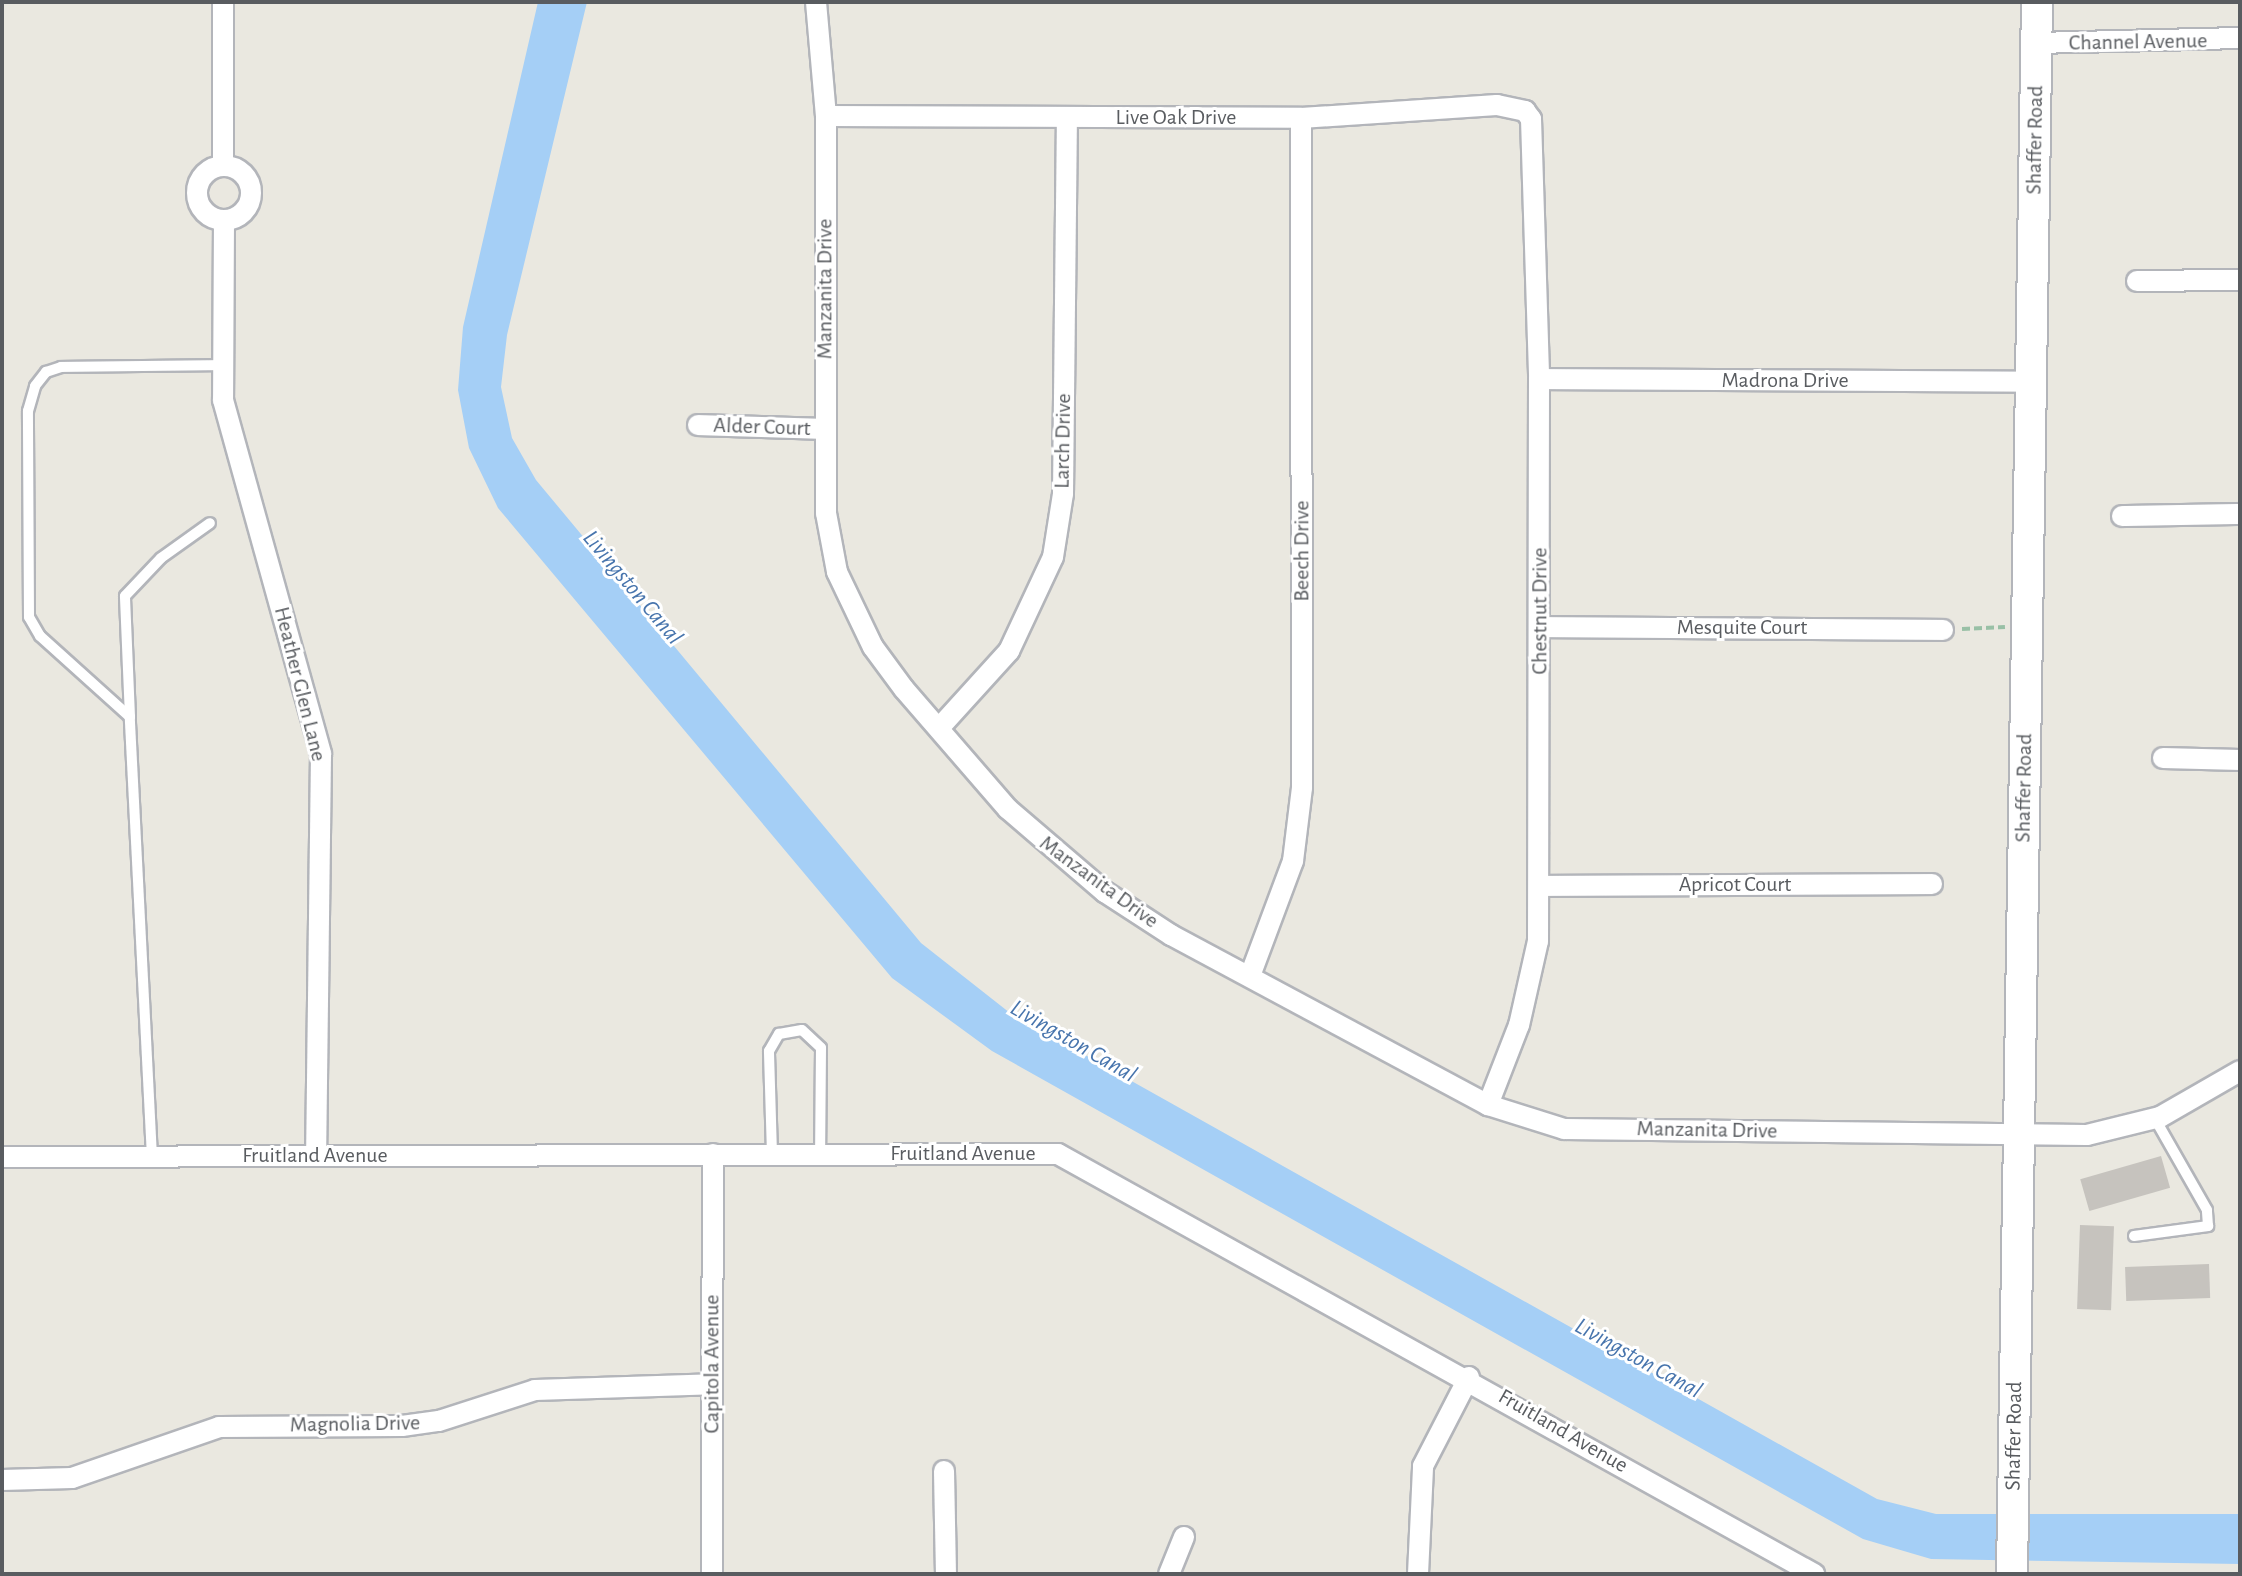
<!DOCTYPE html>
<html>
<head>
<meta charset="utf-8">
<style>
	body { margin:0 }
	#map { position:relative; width:2242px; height:1576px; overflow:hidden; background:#eae8e0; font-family:"Alegreya Sans",sans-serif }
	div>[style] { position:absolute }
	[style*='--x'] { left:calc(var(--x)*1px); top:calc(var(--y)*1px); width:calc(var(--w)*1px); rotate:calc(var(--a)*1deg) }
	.water>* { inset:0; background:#a5cff6 }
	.building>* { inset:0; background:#c6c3be; transform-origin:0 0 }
	.path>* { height:4px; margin-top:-2px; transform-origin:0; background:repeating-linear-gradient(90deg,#99c0a6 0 8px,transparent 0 12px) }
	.roads { filter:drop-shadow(2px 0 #b3b5ba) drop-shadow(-2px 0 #b3b5ba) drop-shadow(0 2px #b3b5ba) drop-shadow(0 -2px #b3b5ba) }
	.service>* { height:10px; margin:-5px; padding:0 5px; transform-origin:5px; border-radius:5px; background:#fff }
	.minor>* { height:20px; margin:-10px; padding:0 10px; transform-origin:10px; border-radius:10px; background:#fff }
	.minor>.ring { margin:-10px; padding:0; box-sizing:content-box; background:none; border:20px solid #fff; border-radius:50% }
	.secondary>* { height:30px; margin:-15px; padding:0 15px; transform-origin:15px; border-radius:15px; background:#fff }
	span { translate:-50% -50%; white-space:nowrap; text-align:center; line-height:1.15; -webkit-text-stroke:6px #fff; paint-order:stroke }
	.street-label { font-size:22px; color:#595c60 }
	.water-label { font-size:24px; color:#4875ad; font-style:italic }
	.frame { position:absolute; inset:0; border:4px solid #595c60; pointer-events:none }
</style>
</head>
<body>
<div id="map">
	<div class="water">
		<div style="clip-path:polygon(538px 2px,587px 2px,507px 335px,501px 387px,512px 438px,536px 480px,921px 943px,1010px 1013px,1877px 1499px,1936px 1514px,2240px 1514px,2240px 1564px,1931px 1559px,1863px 1539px,992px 1051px,892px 978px,498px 508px,469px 448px,458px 390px,463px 327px)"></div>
	</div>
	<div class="building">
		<div style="left:2161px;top:1156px;width:33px;height:84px;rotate:74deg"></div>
		<div style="left:2080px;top:1225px;width:34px;height:84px;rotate:2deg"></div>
		<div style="left:2209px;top:1264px;width:34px;height:84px;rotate:88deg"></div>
	</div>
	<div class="path">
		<div style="--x:1962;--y:629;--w:43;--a:-2.7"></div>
	</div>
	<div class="roads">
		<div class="service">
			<div style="--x:130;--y:717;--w:121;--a:-92.4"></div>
			<div style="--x:125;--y:596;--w:52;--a:-46.5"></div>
			<div style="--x:161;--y:558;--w:60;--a:-35.5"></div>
			<div style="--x:772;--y:1154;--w:103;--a:-91.7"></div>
			<div style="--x:769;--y:1051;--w:20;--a:-60"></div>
			<div style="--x:779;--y:1034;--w:23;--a:-10"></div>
			<div style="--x:802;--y:1030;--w:26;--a:43"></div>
			<div style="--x:821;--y:1048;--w:106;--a:90.5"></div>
			<div style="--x:152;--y:1157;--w:441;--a:-92.9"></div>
			<div style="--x:130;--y:717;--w:121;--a:-138"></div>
			<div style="--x:40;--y:636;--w:22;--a:-120"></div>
			<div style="--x:29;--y:617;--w:206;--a:-90.3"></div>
			<div style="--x:28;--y:411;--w:26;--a:-74"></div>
			<div style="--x:35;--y:386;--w:18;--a:-52"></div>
			<div style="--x:46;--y:372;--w:16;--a:-18"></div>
			<div style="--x:61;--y:367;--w:163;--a:-0.7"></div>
			<div style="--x:2134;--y:1236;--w:75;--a:-7.7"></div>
			<div style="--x:2208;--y:1226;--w:16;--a:-94"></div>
			<div style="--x:2207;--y:1210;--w:105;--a:-119.7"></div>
		</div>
		<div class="minor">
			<div style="--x:223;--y:2;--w:164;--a:90"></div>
			<div style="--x:816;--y:2;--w:114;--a:85"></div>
			<div style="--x:826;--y:116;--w:397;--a:90"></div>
			<div style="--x:826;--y:513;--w:60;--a:79.4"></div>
			<div style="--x:837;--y:572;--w:83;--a:64.4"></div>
			<div style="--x:873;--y:647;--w:52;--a:53.6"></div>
			<div style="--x:904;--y:689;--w:159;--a:49.1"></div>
			<div style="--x:1008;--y:809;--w:128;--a:40.6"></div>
			<div style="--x:1105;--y:892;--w:79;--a:33.1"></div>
			<div style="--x:1171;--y:935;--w:360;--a:28.2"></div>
			<div style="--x:1488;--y:1105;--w:80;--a:17.5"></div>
			<div style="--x:1564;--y:1129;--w:523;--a:0.66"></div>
			<div style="--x:2087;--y:1135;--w:75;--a:-13.9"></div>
			<div style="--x:2160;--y:1117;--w:92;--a:-29.9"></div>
			<div style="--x:2036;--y:43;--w:204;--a:-1.4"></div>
			<div style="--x:826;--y:116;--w:475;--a:0.2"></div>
			<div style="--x:1301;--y:118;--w:196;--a:-3.8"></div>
			<div style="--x:1497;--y:105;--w:29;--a:12"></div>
			<div style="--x:1525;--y:111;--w:10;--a:53"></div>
			<div style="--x:1531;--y:119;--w:260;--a:88.2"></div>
			<div style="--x:1539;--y:379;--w:562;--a:90.1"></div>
			<div style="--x:1538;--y:941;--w:86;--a:102.7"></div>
			<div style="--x:1519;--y:1025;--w:86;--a:111.2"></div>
			<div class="ring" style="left:197px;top:166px;width:34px;height:34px"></div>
			<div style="--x:224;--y:220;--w:180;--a:90.3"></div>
			<div style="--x:223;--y:400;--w:367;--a:74.5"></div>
			<div style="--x:321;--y:754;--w:402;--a:90.7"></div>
			<div style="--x:2137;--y:281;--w:103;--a:-0.6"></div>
			<div style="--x:1539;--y:379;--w:492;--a:0.3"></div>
			<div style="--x:698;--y:425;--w:127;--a:1.8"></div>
			<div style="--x:2122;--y:516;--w:118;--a:-1"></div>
			<div style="--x:1540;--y:627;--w:403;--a:0.4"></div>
			<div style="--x:940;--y:727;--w:103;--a:-47.8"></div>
			<div style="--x:1009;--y:651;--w:104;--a:-64.9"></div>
			<div style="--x:1053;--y:557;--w:64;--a:-81"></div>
			<div style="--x:1063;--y:494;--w:376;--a:-89.4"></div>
			<div style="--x:2163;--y:758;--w:77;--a:1.5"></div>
			<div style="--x:1539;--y:886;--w:393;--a:-0.3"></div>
			<div style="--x:1250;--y:976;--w:123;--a:-69.5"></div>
			<div style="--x:1293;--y:861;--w:74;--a:-83"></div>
			<div style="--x:1302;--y:788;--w:670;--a:-90.09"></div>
			<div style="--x:2;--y:1157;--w:1056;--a:-0.16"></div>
			<div style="--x:1058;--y:1154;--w:865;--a:29.05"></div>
			<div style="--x:944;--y:1471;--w:103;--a:88.9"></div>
			<div style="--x:2;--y:1480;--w:70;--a:-1.6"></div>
			<div style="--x:72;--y:1478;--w:156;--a:-19.1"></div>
			<div style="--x:219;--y:1427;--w:183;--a:-0.3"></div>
			<div style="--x:402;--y:1426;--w:37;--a:-8"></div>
			<div style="--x:439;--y:1421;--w:101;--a:-17.9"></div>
			<div style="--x:535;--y:1390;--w:177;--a:-1.9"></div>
			<div style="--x:712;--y:1574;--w:420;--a:-89.9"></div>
			<div style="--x:1169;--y:1574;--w:40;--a:-68"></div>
			<div style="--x:1418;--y:1574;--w:108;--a:-87.3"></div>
			<div style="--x:1423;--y:1466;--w:100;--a:-62.7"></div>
		</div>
		<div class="secondary">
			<div style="--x:2012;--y:1574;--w:1572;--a:-89.09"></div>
		</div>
	</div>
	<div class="street-label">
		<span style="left:2138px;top:42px;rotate:-1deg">Channel Avenue</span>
		<span style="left:1176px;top:118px">Live Oak Drive</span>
		<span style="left:2035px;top:140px;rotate:-89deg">Shaffer Road</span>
		<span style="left:825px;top:289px;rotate:-90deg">Manzanita Drive</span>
		<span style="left:1785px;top:381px">Madrona Drive</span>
		<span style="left:762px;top:427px;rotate:2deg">Alder Court</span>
		<span style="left:1063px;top:441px;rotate:-89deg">Larch Drive</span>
		<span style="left:1302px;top:551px;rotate:-90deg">Beech Drive</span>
		<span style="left:1540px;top:611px;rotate:-90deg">Chestnut Drive</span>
		<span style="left:1742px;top:628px">Mesquite Court</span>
		<span style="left:300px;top:684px;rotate:76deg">Heather Glen Lane</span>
		<span style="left:2024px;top:788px;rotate:-89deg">Shaffer Road</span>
		<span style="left:1099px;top:882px;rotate:36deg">Manzanita Drive</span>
		<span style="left:1735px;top:885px">Apricot Court</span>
		<span style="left:1707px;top:1130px;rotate:1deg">Manzanita Drive</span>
		<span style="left:963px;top:1154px">Fruitland Avenue</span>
		<span style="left:315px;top:1156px">Fruitland Avenue</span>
		<span style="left:712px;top:1364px;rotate:-90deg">Capitola Avenue</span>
		<span style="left:355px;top:1424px;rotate:-1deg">Magnolia Drive</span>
		<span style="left:1563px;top:1431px;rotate:30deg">Fruitland Avenue</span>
		<span style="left:2014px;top:1436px;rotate:-89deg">Shaffer Road</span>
	</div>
	<div class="water-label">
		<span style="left:632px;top:588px;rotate:50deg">Livingston Canal</span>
		<span style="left:1073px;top:1042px;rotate:30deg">Livingston Canal</span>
		<span style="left:1638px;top:1359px;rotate:29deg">Livingston Canal</span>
	</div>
	<div class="frame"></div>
</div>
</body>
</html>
